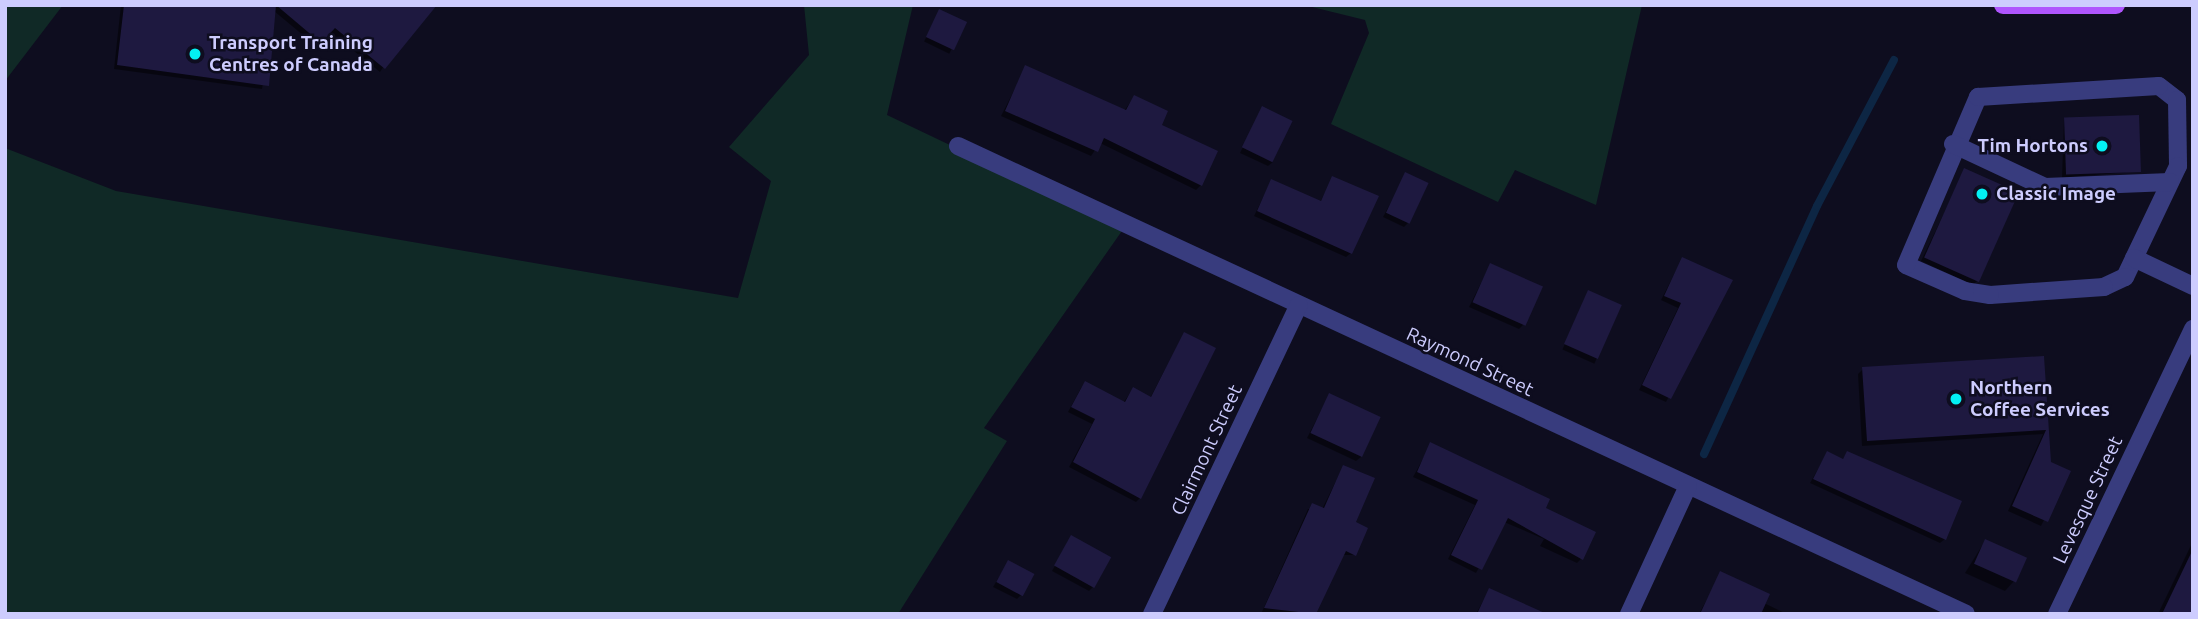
<!DOCTYPE html>
<html>
<head>
<meta charset="utf-8">
<style>
	body { margin:0 }
	#map { position:relative; width:2198px; height:619px; overflow:hidden; background:#0e0d1f; font-family:Ubuntu,sans-serif }
	div>[style] { position:absolute }
	[style*='--x'] { left:calc(var(--x)*1px); top:calc(var(--y)*1px); width:calc(var(--w)*1px); rotate:calc(var(--a)*1deg) }
	.green>* { inset:0; background:#102926 }
	.shadow>* { inset:0; background:#0007; transform-origin:0 0 }
	.stream>* { height:8px; margin:-4px; padding:0 4px; transform-origin:4px; border-radius:4px; background:#0d2644 }
	.building>* { inset:0; background:#1e1940; transform-origin:0 0 }
	.minor>* { height:18px; margin:-9px; padding:0 9px; transform-origin:9px; border-radius:9px; background:#383c7e }
	.major>* { height:18px; margin:-9px; padding:0 9px; transform-origin:9px; border-radius:9px; background:#af55fd }
	.dots>* { width:19px; height:19px; translate:-50% -50%; box-sizing:border-box; border:4px solid #0e0d1f; border-radius:50% }
	span { translate:-50% -50%; white-space:nowrap; text-align:center; line-height:1.15; -webkit-text-stroke:5px #0e0d1f; paint-order:stroke }
	.poi-label { font-size:19px; color:#cdccfe; font-weight:700 }
	.left { translate:0 -50%; text-align:left }
	.right { translate:-100% -50%; text-align:right }
	.street-label { font-size:19px; color:#cdccfe }
	.frame { position:absolute; inset:0; border:7px solid #cdccfe; pointer-events:none }
</style>
</head>
<body>
<div id="map">
	<div class="green">
		<div style="clip-path:polygon(5px 5px,63px 5px,5px 81px)"></div>
		<div style="clip-path:polygon(804px 5px,913px 5px,887px 115px,1124px 228px,984px 428px,1007px 441px,898px 614px,5px 614px,5px 148px,116px 191px,738px 298px,771px 181px,729px 147px,809px 55px)"></div>
		<div style="clip-path:polygon(1304px 5px,1642px 5px,1596px 205px,1515px 170px,1498px 202px,1331px 124px,1369px 33px,1365px 20px)"></div>
	</div>
	<div class="shadow">
		<div style="clip-path:polygon(121px 5px,424px 5px,380px 72px,329px 31px,316px 46px,274px 11px,262px 89px,114px 69px)"></div>
		<div style="left:939px;top:11px;width:28px;height:34px;rotate:26deg"></div>
		<div style="clip-path:polygon(1026px 67px,1124px 111px,1134px 97px,1201px 185px,1196px 190px,1100px 143px,1091px 156px,1001px 116px)"></div>
		<div style="clip-path:polygon(1262px 108px,1273px 162px,1268px 166px,1240px 153px)"></div>
		<div style="clip-path:polygon(2064px 120px,2139px 171px,2062px 178px)"></div>
		<div style="clip-path:polygon(1965px 170px,1977px 281px,1973px 285px,1921px 261px)"></div>
		<div style="clip-path:polygon(1406px 174px,1408px 223px,1404px 227px,1383px 217px)"></div>
		<div style="clip-path:polygon(1333px 178px,1351px 253px,1346px 257px,1254px 216px,1271px 181px,1320px 202px)"></div>
		<div style="clip-path:polygon(1682px 259px,1730px 281px,1666px 402px,1639px 390px,1678px 308px,1661px 300px)"></div>
		<div style="clip-path:polygon(1490px 265px,1523px 325px,1519px 329px,1469px 307px)"></div>
		<div style="left:1588px;top:292px;width:35px;height:63px;rotate:24deg"></div>
		<div style="clip-path:polygon(1184px 334px,1140px 498px,1136px 502px,1069px 467px,1092px 424px,1068px 412px,1081px 388px,1085px 383px,1123px 403px,1133px 389px,1150px 398px)"></div>
		<div style="clip-path:polygon(2043px 358px,2049px 463px,2068px 472px,2041px 526px,2008px 511px,2043px 434px,1862px 446px,1858px 374px,1863px 369px)"></div>
		<div style="clip-path:polygon(1329px 395px,1361px 457px,1356px 461px,1307px 438px)"></div>
		<div style="clip-path:polygon(1431px 444px,1543px 509px,1581px 559px,1577px 563px,1540px 546px,1544px 539px,1504px 522px,1476px 573px,1448px 559px,1475px 505px,1413px 477px)"></div>
		<div style="clip-path:polygon(1827px 453px,1842px 460px,1847px 453px,1945px 539px,1940px 543px,1810px 483px)"></div>
		<div style="clip-path:polygon(1343px 467px,1355px 555px,1342px 555px,1314px 614px,1261px 614px,1308px 509px,1322px 509px)"></div>
		<div style="clip-path:polygon(1071px 537px,1094px 586px,1089px 591px,1052px 571px)"></div>
		<div style="clip-path:polygon(1985px 541px,2014px 581px,2005px 591px,1965px 573px)"></div>
		<div style="clip-path:polygon(2193px 541px,2193px 614px,2158px 614px)"></div>
		<div style="clip-path:polygon(1008px 562px,1021px 595px,1017px 599px,993px 587px)"></div>
		<div style="clip-path:polygon(1721px 573px,1764px 603px,1787px 614px,1699px 614px)"></div>
		<div style="clip-path:polygon(1489px 590px,1516px 614px,1476px 614px)"></div>
	</div>
	<div class="stream">
		<div style="--x:1704;--y:454;--w:273;--a:-65.5"></div>
		<div style="--x:1817;--y:206;--w:165;--a:-62.2"></div>
	</div>
	<div class="building">
		<div style="clip-path:polygon(124px 5px,437px 5px,385px 69px,335px 28px,321px 43px,276px 5px,269px 86px,117px 65px)"></div>
		<div style="left:939px;top:9px;width:31px;height:31px;rotate:25deg"></div>
		<div style="clip-path:polygon(1025px 65px,1126px 110px,1134px 95px,1168px 111px,1162px 125px,1218px 151px,1202px 186px,1104px 138px,1098px 152px,1005px 111px)"></div>
		<div style="left:1262px;top:106px;width:34px;height:46px;rotate:26deg"></div>
		<div style="left:2139px;top:115px;width:57px;height:75px;rotate:88deg"></div>
		<div style="left:1964px;top:168px;width:60px;height:98px;rotate:24deg"></div>
		<div style="left:1405px;top:172px;width:26px;height:45px;rotate:25deg"></div>
		<div style="clip-path:polygon(1332px 176px,1379px 196px,1352px 254px,1257px 211px,1271px 179px,1321px 201px)"></div>
		<div style="clip-path:polygon(1682px 257px,1733px 280px,1671px 399px,1642px 385px,1681px 303px,1664px 296px)"></div>
		<div style="left:1490px;top:263px;width:58px;height:43px;rotate:24deg"></div>
		<div style="left:1588px;top:290px;width:37px;height:59px;rotate:24deg"></div>
		<div style="clip-path:polygon(1184px 332px,1216px 348px,1141px 499px,1073px 462px,1095px 419px,1071px 407px,1085px 381px,1125px 402px,1133px 387px,1151px 397px)"></div>
		<div style="clip-path:polygon(2044px 356px,2051px 462px,2071px 471px,2048px 522px,2012px 506px,2046px 430px,1867px 441px,1862px 367px)"></div>
		<div style="left:1329px;top:393px;width:57px;height:44px;rotate:25deg"></div>
		<div style="clip-path:polygon(1430px 442px,1550px 499px,1546px 508px,1596px 532px,1583px 560px,1508px 518px,1482px 570px,1451px 555px,1478px 500px,1417px 472px)"></div>
		<div style="clip-path:polygon(1827px 451px,1843px 459px,1847px 451px,1962px 501px,1946px 540px,1813px 479px)"></div>
		<div style="clip-path:polygon(1343px 465px,1375px 478px,1356px 522px,1368px 528px,1356px 556px,1346px 551px,1316px 614px,1264px 608px,1312px 503px,1324px 508px)"></div>
		<div style="left:1071px;top:535px;width:46px;height:35px;rotate:29deg"></div>
		<div style="left:1985px;top:539px;width:46px;height:27px;rotate:24deg"></div>
		<div style="clip-path:polygon(2193px 549px,2193px 614px,2162px 614px)"></div>
		<div style="left:1008px;top:560px;width:30px;height:25px;rotate:28deg"></div>
		<div style="clip-path:polygon(1720px 571px,1770px 594px,1761px 614px,1700px 614px)"></div>
		<div style="clip-path:polygon(1489px 588px,1547px 614px,1477px 614px)"></div>
	</div>
	<div class="minor">
		<div style="--x:2159;--y:86;--w:23;--a:38"></div>
		<div style="--x:2177;--y:100;--w:66;--a:89.1"></div>
		<div style="--x:2178;--y:166;--w:123;--a:115.5"></div>
		<div style="--x:2125;--y:277;--w:23;--a:155"></div>
		<div style="--x:2104;--y:287;--w:114;--a:176"></div>
		<div style="--x:1990;--y:295;--w:25;--a:-171"></div>
		<div style="--x:1965;--y:291;--w:64;--a:-156.2"></div>
		<div style="--x:1906;--y:265;--w:183;--a:-66.8"></div>
		<div style="--x:1978;--y:97;--w:181;--a:-3.5"></div>
		<div style="--x:1953;--y:144;--w:102;--a:25.1"></div>
		<div style="--x:2045;--y:187;--w:125;--a:-2.3"></div>
		<div style="--x:958;--y:146;--w:1111;--a:24.9"></div>
		<div style="--x:2134;--y:258;--w:65;--a:25.4"></div>
		<div style="--x:1152;--y:614;--w:342;--a:-64.6"></div>
		<div style="--x:1629;--y:614;--w:141;--a:-65.3"></div>
		<div style="--x:2057;--y:614;--w:316;--a:-64.5"></div>
	</div>
	<div class="major">
		<div style="--x:2003;--y:5;--w:113;--a:0"></div>
	</div>
	<div class="dots">
		<div style="left:195px;top:54px;background:#03f0f3"></div>
		<div style="left:2102px;top:146px;background:#03f0f3"></div>
		<div style="left:1982px;top:194px;background:#03f0f3"></div>
		<div style="left:1956px;top:399px;background:#03f0f3"></div>
	</div>
	<div class="poi-label">
		<span class="left" style="left:209px;top:54px">Transport Training<br>Centres of Canada</span>
		<span class="right" style="left:2088px;top:146px">Tim Hortons</span>
		<span class="left" style="left:1996px;top:194px">Classic Image</span>
		<span class="left" style="left:1970px;top:399px">Northern<br>Coffee Services</span>
	</div>
	<div class="street-label">
		<span style="left:1470px;top:362px;rotate:25deg">Raymond Street</span>
		<span style="left:1207px;top:450px;rotate:-65deg">Clairmont Street</span>
		<span style="left:2088px;top:500px;rotate:-65deg">Levesque Street</span>
	</div>
	<div class="frame"></div>
</div>
</body>
</html>
